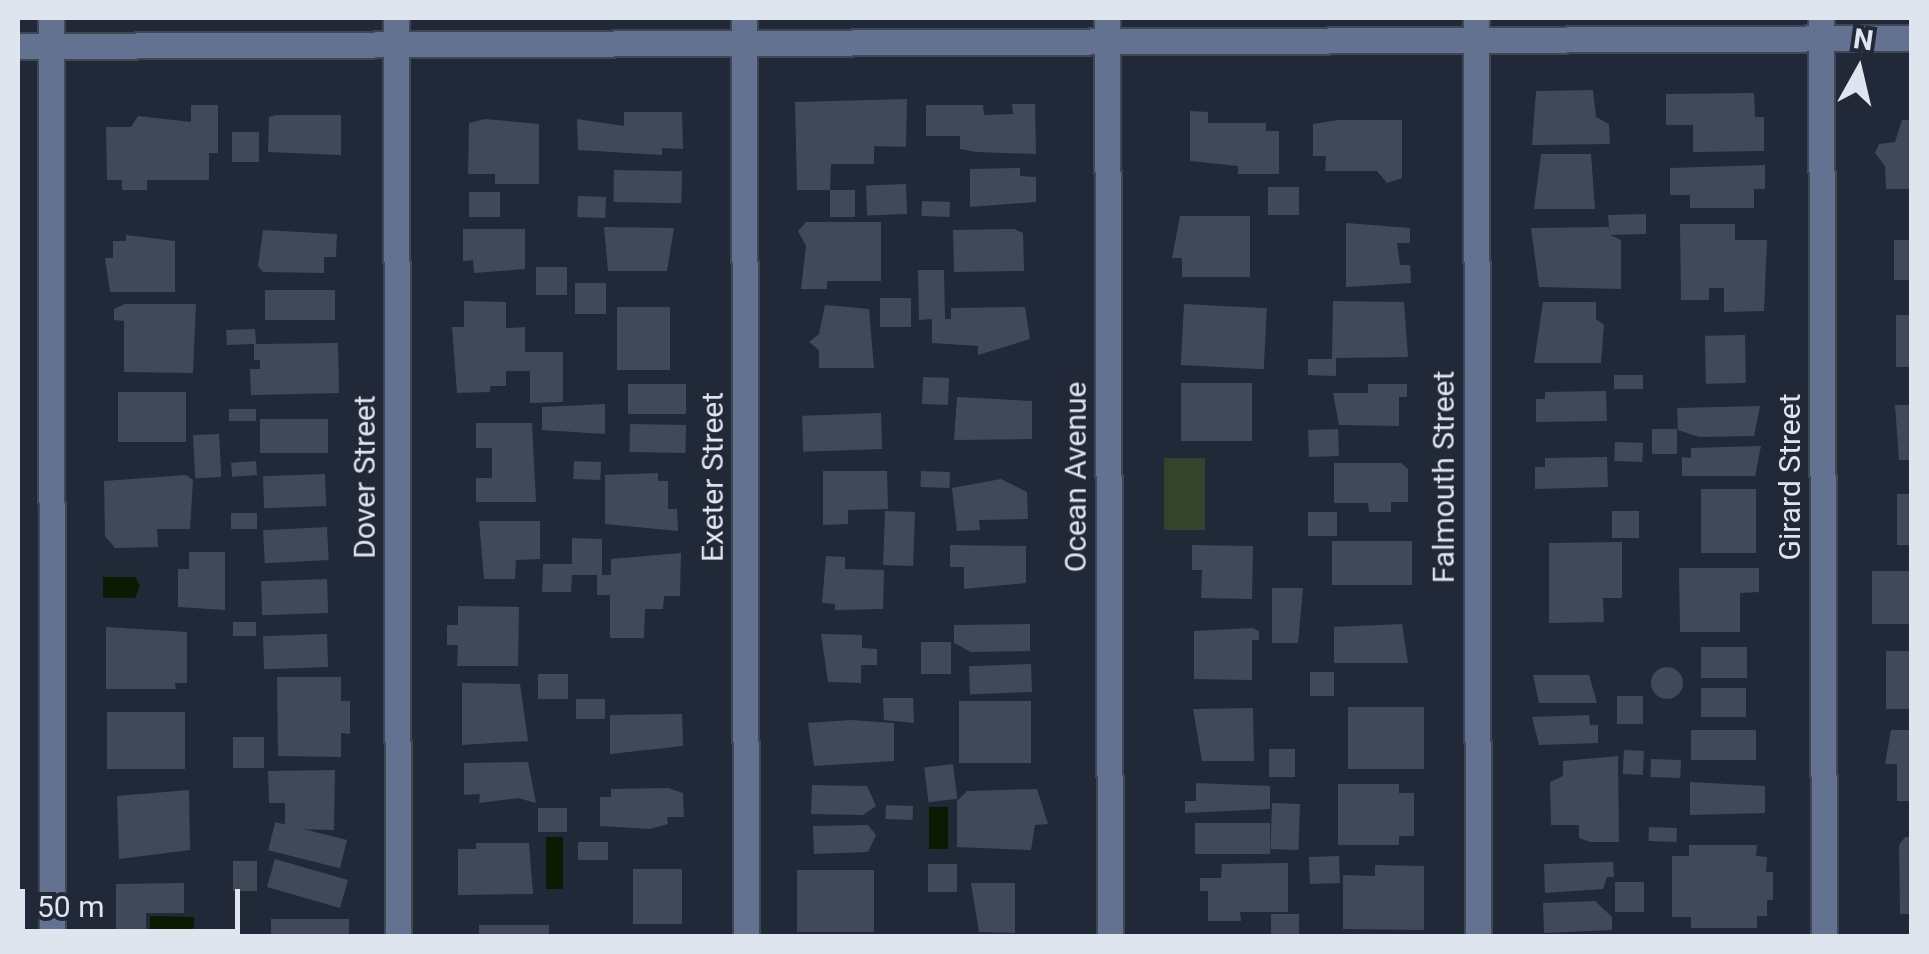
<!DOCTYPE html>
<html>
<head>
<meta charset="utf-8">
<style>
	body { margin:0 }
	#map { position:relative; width:1929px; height:954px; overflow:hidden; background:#212837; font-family:Roboto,sans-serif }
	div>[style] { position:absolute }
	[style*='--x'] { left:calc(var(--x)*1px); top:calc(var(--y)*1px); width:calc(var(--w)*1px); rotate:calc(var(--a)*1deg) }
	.green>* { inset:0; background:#35432d; transform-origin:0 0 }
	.water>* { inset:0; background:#0b1b02; transform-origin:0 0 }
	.building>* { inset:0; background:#414959; transform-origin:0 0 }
	.round { border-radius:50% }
	.roads { filter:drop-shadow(2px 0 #3f4654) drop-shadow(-2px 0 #3f4654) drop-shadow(0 2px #3f4654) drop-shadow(0 -2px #3f4654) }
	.minor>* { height:25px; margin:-12.5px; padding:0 12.5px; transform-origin:12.5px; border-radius:12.5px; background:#637291 }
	span { translate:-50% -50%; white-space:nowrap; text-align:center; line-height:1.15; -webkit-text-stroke:8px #212837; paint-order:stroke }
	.street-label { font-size:30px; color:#dfe5ef }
	.frame { position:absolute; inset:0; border:20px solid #dfe5ef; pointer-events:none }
	.north { position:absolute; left:1809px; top:20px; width:100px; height:100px; -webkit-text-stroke:8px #212837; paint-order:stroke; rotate:8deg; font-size:28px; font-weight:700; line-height:40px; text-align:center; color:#dfe5ef }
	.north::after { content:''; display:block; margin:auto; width:35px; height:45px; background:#dfe5ef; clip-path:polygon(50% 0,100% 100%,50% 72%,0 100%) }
	.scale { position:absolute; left:20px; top:889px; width:220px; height:45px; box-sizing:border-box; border:5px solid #dfe5ef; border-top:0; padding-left:12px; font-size:30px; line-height:35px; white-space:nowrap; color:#dfe5ef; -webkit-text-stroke:8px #212837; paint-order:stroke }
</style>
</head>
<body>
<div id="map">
	<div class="green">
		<div style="left:1164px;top:458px;width:41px;height:72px"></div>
	</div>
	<div class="water">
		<div style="clip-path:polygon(103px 577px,135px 577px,140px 586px,135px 598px,103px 598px)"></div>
		<div style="left:929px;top:807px;width:19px;height:42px"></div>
		<div style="left:546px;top:837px;width:17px;height:52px"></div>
		<div style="clip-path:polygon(150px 916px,194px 917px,194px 926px,190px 936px,150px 936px)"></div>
	</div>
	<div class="building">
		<div style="clip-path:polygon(1593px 90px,1596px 117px,1609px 124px,1610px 144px,1532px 145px,1536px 91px)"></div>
		<div style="clip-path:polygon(1754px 93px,1755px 117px,1764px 117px,1764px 151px,1693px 152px,1693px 125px,1666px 125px,1666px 94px)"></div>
		<div style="clip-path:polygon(907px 99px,906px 147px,874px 146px,874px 164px,831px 164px,830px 190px,797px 190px,795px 102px)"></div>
		<div style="clip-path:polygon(1012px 104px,1035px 104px,1036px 154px,976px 152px,960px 149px,960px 136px,926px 136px,926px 105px,983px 105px,984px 115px,1013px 114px)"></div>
		<div style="clip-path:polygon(191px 105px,218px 105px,218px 153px,209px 153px,209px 180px,147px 180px,147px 190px,122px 190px,122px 180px,107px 180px,106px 127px,131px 127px,138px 116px,191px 122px)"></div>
		<div style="clip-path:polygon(1190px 111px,1208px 112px,1208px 123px,1266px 123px,1266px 131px,1279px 131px,1279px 174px,1238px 174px,1238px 166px,1190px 161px)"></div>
		<div style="clip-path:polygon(624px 112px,682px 112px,683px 149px,662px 148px,662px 155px,578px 150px,577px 119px,624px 126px)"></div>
		<div style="clip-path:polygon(276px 115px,341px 115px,341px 155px,268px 152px,269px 117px)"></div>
		<div style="clip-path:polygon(485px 119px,539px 124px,539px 184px,495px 184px,495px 174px,468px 174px,469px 123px)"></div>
		<div style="clip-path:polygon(1338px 120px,1402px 120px,1402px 178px,1387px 183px,1377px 171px,1325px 171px,1326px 156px,1313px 156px,1313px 124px)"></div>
		<div style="clip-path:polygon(1902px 120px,1912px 120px,1912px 189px,1886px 189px,1885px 166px,1875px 153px,1879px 144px,1895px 142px)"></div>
		<div style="left:232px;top:132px;width:27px;height:30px"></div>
		<div style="clip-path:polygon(1541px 154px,1591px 154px,1595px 209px,1534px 209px)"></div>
		<div style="clip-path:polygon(1765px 165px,1765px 189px,1754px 189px,1754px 208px,1690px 208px,1690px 195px,1670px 195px,1670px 168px)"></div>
		<div style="clip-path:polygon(1020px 168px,1020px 176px,1036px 177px,1036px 202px,970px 207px,970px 169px)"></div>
		<div style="left:614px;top:170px;width:68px;height:32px;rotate:1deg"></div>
		<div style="left:906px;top:184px;width:30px;height:40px;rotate:88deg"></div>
		<div style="left:1268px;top:187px;width:31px;height:28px"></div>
		<div style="left:830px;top:190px;width:25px;height:27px"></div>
		<div style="left:469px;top:192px;width:31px;height:25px"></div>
		<div style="left:578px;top:196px;width:28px;height:21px;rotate:2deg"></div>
		<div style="left:922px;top:201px;width:28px;height:15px;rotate:2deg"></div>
		<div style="clip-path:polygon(1646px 214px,1646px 234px,1610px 235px,1621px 240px,1621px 289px,1539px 287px,1531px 228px,1609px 227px,1608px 215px)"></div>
		<div style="clip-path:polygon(1180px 216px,1250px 216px,1250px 277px,1182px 277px,1182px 258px,1172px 258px)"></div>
		<div style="clip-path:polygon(806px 222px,881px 222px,881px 281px,827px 281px,827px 289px,801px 289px,806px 246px,798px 231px)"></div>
		<div style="clip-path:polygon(1346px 223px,1410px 228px,1410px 243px,1397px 243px,1400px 265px,1410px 265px,1411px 283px,1346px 287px)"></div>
		<div style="clip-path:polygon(1680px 224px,1735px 224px,1735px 240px,1767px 240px,1764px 311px,1724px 312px,1724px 288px,1709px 288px,1709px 300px,1681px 300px)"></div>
		<div style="clip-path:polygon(604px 227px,674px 228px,667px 271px,608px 271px)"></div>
		<div style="clip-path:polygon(463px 229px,525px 229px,525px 269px,474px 273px,473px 260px,463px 261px)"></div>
		<div style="clip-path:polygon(1014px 229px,1023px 233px,1024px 271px,954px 272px,953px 230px)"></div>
		<div style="clip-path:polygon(263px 230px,337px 234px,336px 257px,324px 257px,324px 273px,263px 272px,258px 266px)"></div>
		<div style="clip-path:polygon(126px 235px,175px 241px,175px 292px,110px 292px,105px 258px,113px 258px,113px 241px,126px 241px)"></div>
		<div style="left:1894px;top:240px;width:18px;height:40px"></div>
		<div style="left:536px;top:267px;width:31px;height:28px"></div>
		<div style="clip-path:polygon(918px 270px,944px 270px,945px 319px,951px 319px,951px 308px,1025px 307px,1030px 339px,978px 355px,978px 346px,932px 343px,932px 319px,919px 320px)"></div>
		<div style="left:575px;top:283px;width:31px;height:31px"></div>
		<div style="left:265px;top:290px;width:70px;height:30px"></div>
		<div style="left:880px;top:298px;width:31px;height:29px"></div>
		<div style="clip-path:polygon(464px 301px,506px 302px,506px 328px,525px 327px,525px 352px,563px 352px,563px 402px,530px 403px,530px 371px,506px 371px,506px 386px,490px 386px,490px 392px,457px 393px,452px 327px,464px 327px)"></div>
		<div style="clip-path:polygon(1333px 301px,1404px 302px,1408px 357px,1336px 358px,1336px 376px,1308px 375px,1308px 359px,1332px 359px)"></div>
		<div style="clip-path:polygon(1543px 302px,1596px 302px,1596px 319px,1604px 325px,1601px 363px,1534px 363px)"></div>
		<div style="clip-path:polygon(125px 304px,196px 304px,193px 373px,124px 372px,124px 321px,114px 320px,114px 309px)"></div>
		<div style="left:1184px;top:304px;width:83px;height:61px;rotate:3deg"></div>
		<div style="clip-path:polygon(825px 305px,869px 309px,874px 368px,819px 368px,819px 350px,809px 342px,819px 334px)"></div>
		<div style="left:617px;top:307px;width:53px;height:63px"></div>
		<div style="left:1896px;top:315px;width:16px;height:52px"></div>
		<div style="clip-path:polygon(255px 329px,256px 344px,338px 343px,339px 393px,251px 395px,250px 369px,260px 369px,260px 360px,254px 360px,254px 344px,227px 345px,226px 330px)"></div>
		<div style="left:1745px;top:335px;width:48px;height:40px;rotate:89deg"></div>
		<div style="left:1614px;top:375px;width:29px;height:14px"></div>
		<div style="left:923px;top:377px;width:26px;height:27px;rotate:2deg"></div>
		<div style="left:1181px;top:383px;width:71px;height:58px"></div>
		<div style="left:628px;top:384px;width:58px;height:30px"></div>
		<div style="clip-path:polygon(1368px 384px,1407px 384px,1407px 397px,1399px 397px,1399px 426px,1339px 425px,1333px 393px,1368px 393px)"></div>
		<div style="clip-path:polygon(1606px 391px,1607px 421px,1536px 422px,1536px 399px,1545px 399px,1545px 392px)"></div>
		<div style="left:118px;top:392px;width:68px;height:50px"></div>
		<div style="clip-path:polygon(957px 397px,1032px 401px,1032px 439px,954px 440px)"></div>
		<div style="clip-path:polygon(605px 404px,605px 434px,542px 430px,542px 407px)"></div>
		<div style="clip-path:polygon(1895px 405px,1912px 405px,1911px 460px,1899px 460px)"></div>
		<div style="clip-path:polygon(1760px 406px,1754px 436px,1699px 437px,1678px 430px,1677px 408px)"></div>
		<div style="left:229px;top:409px;width:27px;height:12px"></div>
		<div style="left:881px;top:413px;width:36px;height:79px;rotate:88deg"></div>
		<div style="left:328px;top:419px;width:34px;height:68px;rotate:90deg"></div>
		<div style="clip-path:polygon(476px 423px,532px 423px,536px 502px,476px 502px,476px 478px,492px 478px,492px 448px,476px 448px)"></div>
		<div style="left:630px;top:424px;width:56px;height:28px;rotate:1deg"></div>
		<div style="left:1338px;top:429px;width:27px;height:30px;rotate:88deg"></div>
		<div style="left:1677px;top:429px;width:25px;height:25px;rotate:90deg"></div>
		<div style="left:219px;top:434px;width:43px;height:26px;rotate:87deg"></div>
		<div style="left:1615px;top:442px;width:28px;height:19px;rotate:2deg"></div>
		<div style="clip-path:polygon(1761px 446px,1755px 476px,1682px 476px,1682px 457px,1691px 458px,1691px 448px)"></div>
		<div style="clip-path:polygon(1607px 457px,1608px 487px,1535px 489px,1535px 467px,1545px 467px,1545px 458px)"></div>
		<div style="left:256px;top:461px;width:14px;height:25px;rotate:86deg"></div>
		<div style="left:574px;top:461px;width:27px;height:18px;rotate:2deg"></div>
		<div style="clip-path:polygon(1334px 463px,1401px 463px,1408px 469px,1408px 502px,1391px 502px,1391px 512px,1369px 512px,1368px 503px,1334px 503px)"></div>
		<div style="clip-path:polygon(823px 471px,887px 471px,888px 509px,848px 510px,848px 524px,823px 525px)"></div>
		<div style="left:921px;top:471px;width:29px;height:16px;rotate:2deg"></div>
		<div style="clip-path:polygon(658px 473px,658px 481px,668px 481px,668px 509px,677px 509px,678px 531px,605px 524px,605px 475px)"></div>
		<div style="left:325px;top:474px;width:32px;height:62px;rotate:88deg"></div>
		<div style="clip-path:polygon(186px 475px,193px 480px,190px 529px,157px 529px,158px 547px,115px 548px,105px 536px,104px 481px)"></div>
		<div style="clip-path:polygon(1001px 479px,1027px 492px,1028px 519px,979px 520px,980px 530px,957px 531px,952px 488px)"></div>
		<div style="left:1756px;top:489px;width:64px;height:55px;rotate:90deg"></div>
		<div style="left:1897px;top:494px;width:15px;height:51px"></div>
		<div style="left:885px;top:511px;width:30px;height:54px;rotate:2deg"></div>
		<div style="left:1612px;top:511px;width:27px;height:27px"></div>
		<div style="left:1308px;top:512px;width:29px;height:24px"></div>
		<div style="left:231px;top:513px;width:26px;height:16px"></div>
		<div style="clip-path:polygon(479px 521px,540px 521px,540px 559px,516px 560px,515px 579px,484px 579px)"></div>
		<div style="left:327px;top:527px;width:33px;height:64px;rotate:87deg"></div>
		<div style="clip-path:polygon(572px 538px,602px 539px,602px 575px,611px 575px,611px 559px,681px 553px,680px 596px,664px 596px,663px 609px,645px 609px,644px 638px,610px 638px,610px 595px,597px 595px,597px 575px,572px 575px,571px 592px,542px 592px,543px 564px,572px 564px)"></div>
		<div style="left:1332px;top:541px;width:80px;height:44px"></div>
		<div style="clip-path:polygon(1622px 542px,1622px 598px,1603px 598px,1604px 622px,1549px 623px,1549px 543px)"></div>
		<div style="clip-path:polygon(950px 545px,1026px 546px,1026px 583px,964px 589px,964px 567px,950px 567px)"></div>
		<div style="clip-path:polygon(1192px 545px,1253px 546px,1252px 599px,1201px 598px,1202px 570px,1192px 570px)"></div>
		<div style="clip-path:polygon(189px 552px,225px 552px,225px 610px,178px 607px,178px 569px,189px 569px)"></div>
		<div style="clip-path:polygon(826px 556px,845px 557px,845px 569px,884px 570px,883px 609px,835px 610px,835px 604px,822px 603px)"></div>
		<div style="clip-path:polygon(1679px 568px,1759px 568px,1759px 592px,1740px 593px,1740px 632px,1680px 632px)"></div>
		<div style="left:1872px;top:571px;width:40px;height:53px"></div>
		<div style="left:327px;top:579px;width:34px;height:66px;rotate:88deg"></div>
		<div style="clip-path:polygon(1272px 588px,1303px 588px,1298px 643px,1272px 643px)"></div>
		<div style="clip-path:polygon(458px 606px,519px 607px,518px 666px,457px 666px,458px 645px,447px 645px,447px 625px,458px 625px)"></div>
		<div style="left:233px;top:622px;width:23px;height:14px"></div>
		<div style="clip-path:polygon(1030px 624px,1030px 651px,971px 652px,954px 643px,954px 625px)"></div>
		<div style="clip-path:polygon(1402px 624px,1408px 663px,1334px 663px,1334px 627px)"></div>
		<div style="clip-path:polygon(106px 627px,187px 632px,187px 683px,175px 683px,176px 689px,106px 689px)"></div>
		<div style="clip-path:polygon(1252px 628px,1259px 631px,1259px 640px,1252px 640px,1252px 680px,1194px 679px,1194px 631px)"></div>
		<div style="left:327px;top:634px;width:33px;height:64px;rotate:88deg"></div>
		<div style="clip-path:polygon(821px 634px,862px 635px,862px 648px,877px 649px,877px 665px,861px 665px,861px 683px,828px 682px)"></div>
		<div style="left:921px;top:642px;width:30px;height:32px"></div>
		<div style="left:1747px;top:647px;width:31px;height:46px;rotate:90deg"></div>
		<div style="left:1912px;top:651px;width:58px;height:26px;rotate:90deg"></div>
		<div style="left:1031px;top:664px;width:28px;height:62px;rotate:88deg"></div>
		<div class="round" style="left:1651px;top:667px;width:32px;height:32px"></div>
		<div style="left:1334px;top:672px;width:24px;height:24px;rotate:90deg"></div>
		<div style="left:538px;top:674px;width:30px;height:25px"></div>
		<div style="clip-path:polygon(1533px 675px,1589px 675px,1597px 703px,1539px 703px)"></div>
		<div style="clip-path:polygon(277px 677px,341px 677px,341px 701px,350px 701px,350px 734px,341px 733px,341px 757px,278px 756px)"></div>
		<div style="clip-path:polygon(462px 683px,520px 684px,528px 741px,462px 745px)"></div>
		<div style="left:1701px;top:688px;width:45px;height:29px"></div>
		<div style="left:1617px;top:696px;width:26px;height:28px"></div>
		<div style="clip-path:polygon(883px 698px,913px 698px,914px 723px,884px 720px)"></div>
		<div style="left:576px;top:699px;width:29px;height:20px"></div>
		<div style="left:959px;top:701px;width:72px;height:62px"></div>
		<div style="left:1348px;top:707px;width:76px;height:62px"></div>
		<div style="clip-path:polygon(1253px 708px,1254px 761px,1202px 761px,1193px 709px)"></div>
		<div style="left:107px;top:712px;width:78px;height:57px"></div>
		<div style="clip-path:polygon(682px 714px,683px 746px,610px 754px,610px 715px)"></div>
		<div style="clip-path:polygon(1589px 715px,1590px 725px,1598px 725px,1598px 743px,1539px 745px,1532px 717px)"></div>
		<div style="clip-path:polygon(851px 720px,894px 723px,894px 761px,814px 766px,808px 723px)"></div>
		<div style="left:1756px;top:730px;width:30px;height:65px;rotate:90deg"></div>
		<div style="clip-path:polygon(1891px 730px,1911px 730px,1912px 801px,1897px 801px,1897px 764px,1885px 764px)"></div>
		<div style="left:264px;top:737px;width:31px;height:31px;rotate:90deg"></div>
		<div style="left:1295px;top:749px;width:28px;height:26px;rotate:90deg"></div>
		<div style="left:1624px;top:750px;width:20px;height:24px;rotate:3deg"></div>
		<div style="clip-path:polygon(1618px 756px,1619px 842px,1590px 842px,1579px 838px,1579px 825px,1551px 825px,1550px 782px,1563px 776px,1563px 761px)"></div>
		<div style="left:1651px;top:759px;width:30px;height:18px;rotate:2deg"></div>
		<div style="clip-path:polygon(528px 762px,536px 803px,518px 798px,479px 803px,480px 794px,464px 795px,464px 763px)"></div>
		<div style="left:953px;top:764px;width:35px;height:29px;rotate:83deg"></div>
		<div style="clip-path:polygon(335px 770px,334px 830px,285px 829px,285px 803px,269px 803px,268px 771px)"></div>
		<div style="clip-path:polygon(1690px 782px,1765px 786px,1765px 813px,1690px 815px)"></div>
		<div style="clip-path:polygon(1196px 783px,1270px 786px,1270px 809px,1185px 813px,1185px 801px,1196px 801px)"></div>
		<div style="clip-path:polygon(1338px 784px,1399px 784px,1399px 793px,1414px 793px,1414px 836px,1399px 836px,1399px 845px,1338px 845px)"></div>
		<div style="clip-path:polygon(812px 785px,867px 786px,876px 806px,863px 815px,811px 814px)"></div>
		<div style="clip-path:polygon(668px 788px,683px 793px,684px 817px,667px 817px,668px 824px,650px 829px,600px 826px,600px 797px,611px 797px,611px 789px)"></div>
		<div style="clip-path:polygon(1037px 789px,1048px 824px,1035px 825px,1031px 850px,957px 847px,957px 801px,967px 791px)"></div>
		<div style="clip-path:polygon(189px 790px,190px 850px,119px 859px,117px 796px)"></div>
		<div style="left:1272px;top:803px;width:28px;height:46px;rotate:2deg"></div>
		<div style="left:886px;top:805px;width:27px;height:14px;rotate:2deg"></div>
		<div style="left:538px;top:808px;width:29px;height:24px"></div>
		<div style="left:1195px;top:823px;width:75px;height:31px"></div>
		<div style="clip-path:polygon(813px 826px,868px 825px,876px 835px,868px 852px,814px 854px)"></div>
		<div style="left:1649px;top:827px;width:28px;height:14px;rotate:2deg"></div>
		<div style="clip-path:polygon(1905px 837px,1912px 837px,1912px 914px,1900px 914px,1899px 845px)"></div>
		<div style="left:347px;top:840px;width:29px;height:74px;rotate:104deg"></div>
		<div style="left:578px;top:842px;width:30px;height:18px"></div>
		<div style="clip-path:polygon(476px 843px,529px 843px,533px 894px,458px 895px,458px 849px,476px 849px)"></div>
		<div style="clip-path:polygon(1689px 845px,1757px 845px,1756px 856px,1767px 857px,1766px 872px,1773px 872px,1773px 900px,1767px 900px,1767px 916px,1757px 916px,1757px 928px,1691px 928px,1691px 917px,1672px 917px,1672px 856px,1689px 856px)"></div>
		<div style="left:1339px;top:856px;width:27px;height:30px;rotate:88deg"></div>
		<div style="left:233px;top:861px;width:24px;height:30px"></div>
		<div style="clip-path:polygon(1613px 862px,1614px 877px,1607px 877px,1603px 889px,1545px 893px,1544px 864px)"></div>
		<div style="clip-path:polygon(1288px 863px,1288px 912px,1240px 912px,1241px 921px,1208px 921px,1208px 891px,1200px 891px,1200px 878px,1221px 878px,1222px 864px)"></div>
		<div style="left:928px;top:864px;width:29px;height:28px"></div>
		<div style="clip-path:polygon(1375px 865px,1424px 866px,1424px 930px,1343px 929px,1343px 875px,1375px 876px)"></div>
		<div style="left:633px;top:869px;width:49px;height:55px"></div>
		<div style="left:797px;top:870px;width:77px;height:62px"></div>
		<div style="left:348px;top:880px;width:29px;height:76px;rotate:106deg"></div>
		<div style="left:1615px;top:882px;width:29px;height:30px"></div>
		<div style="clip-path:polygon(184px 883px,184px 913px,146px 913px,146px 933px,116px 933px,116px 884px)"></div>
		<div style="clip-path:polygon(971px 883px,1015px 883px,1015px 933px,979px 932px)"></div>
		<div style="clip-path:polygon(1595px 901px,1612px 917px,1612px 930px,1544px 933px,1543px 903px)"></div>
		<div style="left:1299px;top:914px;width:22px;height:28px;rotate:90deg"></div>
		<div style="left:349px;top:919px;width:17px;height:78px;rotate:90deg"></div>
		<div style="left:479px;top:925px;width:70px;height:11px"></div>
	</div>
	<div class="roads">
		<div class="minor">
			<div style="--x:51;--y:18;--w:918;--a:89.94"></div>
			<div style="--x:396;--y:18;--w:918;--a:89.88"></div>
			<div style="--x:744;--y:18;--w:918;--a:89.88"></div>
			<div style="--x:1107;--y:18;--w:918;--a:89.81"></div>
			<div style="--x:1476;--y:18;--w:918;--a:89.88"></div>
			<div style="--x:1821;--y:18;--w:918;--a:89.81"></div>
			<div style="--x:18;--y:46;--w:1894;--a:-0.24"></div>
		</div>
	</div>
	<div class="street-label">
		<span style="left:365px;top:477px;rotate:-90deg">Dover Street</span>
		<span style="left:713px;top:477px;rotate:-90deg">Exeter Street</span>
		<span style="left:1076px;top:477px;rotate:-90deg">Ocean Avenue</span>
		<span style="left:1444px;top:477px;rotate:-90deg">Falmouth Street</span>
		<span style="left:1790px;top:477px;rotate:-90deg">Girard Street</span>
	</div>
	<div class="frame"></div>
	<div class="north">N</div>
	<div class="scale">50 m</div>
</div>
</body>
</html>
